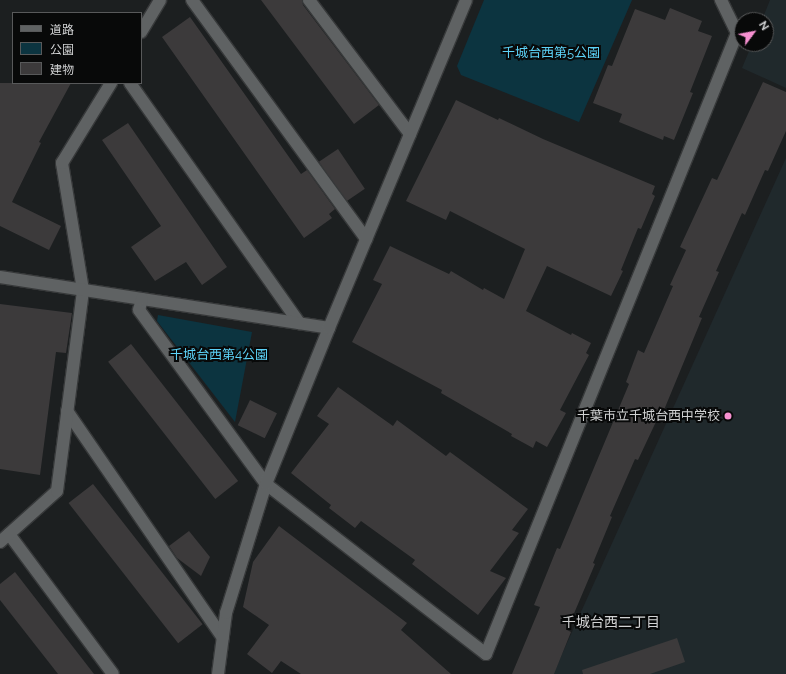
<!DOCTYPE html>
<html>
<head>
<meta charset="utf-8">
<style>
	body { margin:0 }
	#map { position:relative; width:786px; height:674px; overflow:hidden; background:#1c1f20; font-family:Raleway,"Noto Sans JP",sans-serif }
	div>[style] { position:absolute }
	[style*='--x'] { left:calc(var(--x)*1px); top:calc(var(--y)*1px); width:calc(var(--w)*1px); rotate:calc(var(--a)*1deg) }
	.built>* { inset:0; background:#20292c }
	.green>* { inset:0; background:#0c3440 }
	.building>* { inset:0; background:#3c3a3b; transform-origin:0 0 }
	.roads { filter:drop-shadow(1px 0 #37393a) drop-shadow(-1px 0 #37393a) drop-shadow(0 1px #37393a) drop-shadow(0 -1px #37393a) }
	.lane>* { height:12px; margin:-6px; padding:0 6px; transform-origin:6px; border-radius:6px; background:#5f6263 }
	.street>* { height:12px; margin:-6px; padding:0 6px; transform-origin:6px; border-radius:6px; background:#5f6263 }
	.dots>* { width:11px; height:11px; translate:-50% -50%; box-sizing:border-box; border:2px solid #080909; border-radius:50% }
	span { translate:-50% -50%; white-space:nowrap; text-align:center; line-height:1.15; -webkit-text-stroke:4px #080909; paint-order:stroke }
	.park-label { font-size:13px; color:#5dd3f8 }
	.poi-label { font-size:13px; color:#d1d2d3 }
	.right { translate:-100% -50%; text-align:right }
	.neighbourhood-label { font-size:14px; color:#d1d2d3 }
	.legend { position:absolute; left:12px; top:12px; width:130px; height:72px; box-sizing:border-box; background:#080909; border:1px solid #58595a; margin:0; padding:5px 7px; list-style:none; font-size:12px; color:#d1d2d3 }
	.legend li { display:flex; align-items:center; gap:8px; height:20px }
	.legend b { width:20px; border:1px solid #58595a }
	.north { position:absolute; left:734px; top:12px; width:40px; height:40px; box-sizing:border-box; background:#080909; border:1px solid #58595a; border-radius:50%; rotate:58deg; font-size:11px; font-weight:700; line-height:16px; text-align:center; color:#d1d2d3 }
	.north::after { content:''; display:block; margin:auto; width:14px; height:18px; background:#f690d0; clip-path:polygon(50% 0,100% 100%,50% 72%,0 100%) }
</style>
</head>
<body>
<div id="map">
	<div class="built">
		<div style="clip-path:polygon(770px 0,786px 0,786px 88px,742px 68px,752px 44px,766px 44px,766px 20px,762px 20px)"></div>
		<div style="clip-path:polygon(786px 158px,786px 674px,553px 674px)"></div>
	</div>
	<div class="green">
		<div style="clip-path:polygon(484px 0,632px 0,579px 122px,461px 75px,457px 66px)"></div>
		<div style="clip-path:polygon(158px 315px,252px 332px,235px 422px,157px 321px)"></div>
	</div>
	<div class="building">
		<div style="clip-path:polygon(261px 0,302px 0,303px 5px,379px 105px,354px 124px)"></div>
		<div style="clip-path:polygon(670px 8px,702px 21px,698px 31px,712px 36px,690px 92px,693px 93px,674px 140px,664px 136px,663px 140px,619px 122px,622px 114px,593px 103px,608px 65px,612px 66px,635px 9px,665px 20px)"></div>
		<div style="clip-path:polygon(190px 17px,301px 174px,307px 170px,335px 209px,329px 214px,332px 218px,304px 238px,162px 37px)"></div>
		<div style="clip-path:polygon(763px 82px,786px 92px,786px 131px,768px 171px,765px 170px,745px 215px,742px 213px,716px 271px,719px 272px,699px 317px,702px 318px,664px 410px,662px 409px,638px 460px,635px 459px,610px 516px,612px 517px,593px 563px,595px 564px,567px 630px,571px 632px,554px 674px,512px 674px,540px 607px,534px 605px,557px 548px,560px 549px,629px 384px,626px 382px,638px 350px,644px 353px,673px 286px,670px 285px,686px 250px,680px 247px,712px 178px,717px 180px)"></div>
		<div style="clip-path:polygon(0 83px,71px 83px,39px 142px,41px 143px,12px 202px,61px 226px,49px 250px,0 226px)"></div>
		<div style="clip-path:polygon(456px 100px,498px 120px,499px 118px,543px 139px,655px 186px,652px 194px,655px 196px,641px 229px,638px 228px,621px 270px,623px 271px,611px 296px,547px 266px,526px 311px,571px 335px,572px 333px,591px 343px,586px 353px,589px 355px,560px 410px,566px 413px,547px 447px,536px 441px,533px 448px,511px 436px,512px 434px,441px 393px,442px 390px,352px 342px,382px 284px,373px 280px,390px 246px,449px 274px,451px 271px,483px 290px,484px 288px,504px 299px,525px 249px,450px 211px,446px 220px,406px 201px)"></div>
		<div style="clip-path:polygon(128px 123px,227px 267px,202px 285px,186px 262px,155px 281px,131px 247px,161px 226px,102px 140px)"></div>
		<div style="left:338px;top:149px;width:48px;height:23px;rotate:56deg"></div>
		<div style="clip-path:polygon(0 304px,72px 313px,66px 353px,56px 352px,40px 475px,0 469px)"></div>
		<div style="left:131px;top:344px;width:174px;height:29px;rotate:52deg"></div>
		<div style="clip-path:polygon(338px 387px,393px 426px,397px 420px,446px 456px,450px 452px,528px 509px,512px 530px,519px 533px,490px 571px,506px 578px,478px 615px,412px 564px,415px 560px,361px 521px,355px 528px,329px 508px,331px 505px,291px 473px,329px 424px,317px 416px)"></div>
		<div style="left:250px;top:400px;width:30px;height:28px;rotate:26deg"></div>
		<div style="left:93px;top:484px;width:178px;height:31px;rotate:52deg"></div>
		<div style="clip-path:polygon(279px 526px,407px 623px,401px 630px,451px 674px,301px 674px,281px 661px,272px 673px,247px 654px,269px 625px,243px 607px,253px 562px)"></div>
		<div style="clip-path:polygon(189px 531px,210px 557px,201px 576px,177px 558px,169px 546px)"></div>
		<div style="clip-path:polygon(15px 572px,94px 674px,58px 674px,0 600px,0 584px)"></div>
		<div style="clip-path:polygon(677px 638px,685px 662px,650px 674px,583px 674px,582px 670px)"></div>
	</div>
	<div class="roads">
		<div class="lane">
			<div style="--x:192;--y:0;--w:296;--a:53.9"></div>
			<div style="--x:309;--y:0;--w:168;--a:53"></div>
			<div style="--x:141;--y:32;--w:37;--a:-59"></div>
			<div style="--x:130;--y:83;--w:294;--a:54.8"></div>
			<div style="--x:67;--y:411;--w:275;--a:55.5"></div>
			<div style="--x:9;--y:534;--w:174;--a:53.4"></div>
			<div style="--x:0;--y:542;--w:76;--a:-41.8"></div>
			<div style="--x:57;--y:491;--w:203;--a:-82.6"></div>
			<div style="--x:83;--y:290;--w:129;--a:-99.4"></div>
			<div style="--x:62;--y:163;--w:94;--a:-58.5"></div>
		</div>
		<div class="street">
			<div style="--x:0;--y:277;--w:333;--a:8.8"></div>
			<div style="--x:142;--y:299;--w:11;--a:105"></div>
			<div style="--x:139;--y:310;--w:215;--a:53.9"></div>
			<div style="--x:266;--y:484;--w:278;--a:37.7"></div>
			<div style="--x:486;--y:654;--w:670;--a:-67.99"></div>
			<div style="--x:737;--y:33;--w:37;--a:-116"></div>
			<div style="--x:218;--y:674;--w:62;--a:-82.5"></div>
			<div style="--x:226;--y:613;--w:135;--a:-72.8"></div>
			<div style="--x:266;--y:484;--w:168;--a:-68"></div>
			<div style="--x:329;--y:328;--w:355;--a:-67.3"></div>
		</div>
	</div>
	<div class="dots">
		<div style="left:728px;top:416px;background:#f690d0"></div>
	</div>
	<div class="park-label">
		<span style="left:551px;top:53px">千城台西第5公園</span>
		<span style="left:219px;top:355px">千城台西第4公園</span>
	</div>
	<div class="poi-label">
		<span class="right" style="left:720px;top:416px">千葉市立千城台西中学校</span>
	</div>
	<div class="neighbourhood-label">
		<span style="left:611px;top:622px">千城台西二丁目</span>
	</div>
	<ul class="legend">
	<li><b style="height:5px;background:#5f6263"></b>道路</li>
	<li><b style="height:11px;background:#0c3440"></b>公園</li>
	<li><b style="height:11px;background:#3c3a3b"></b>建物</li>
	</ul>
	<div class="north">N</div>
</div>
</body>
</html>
